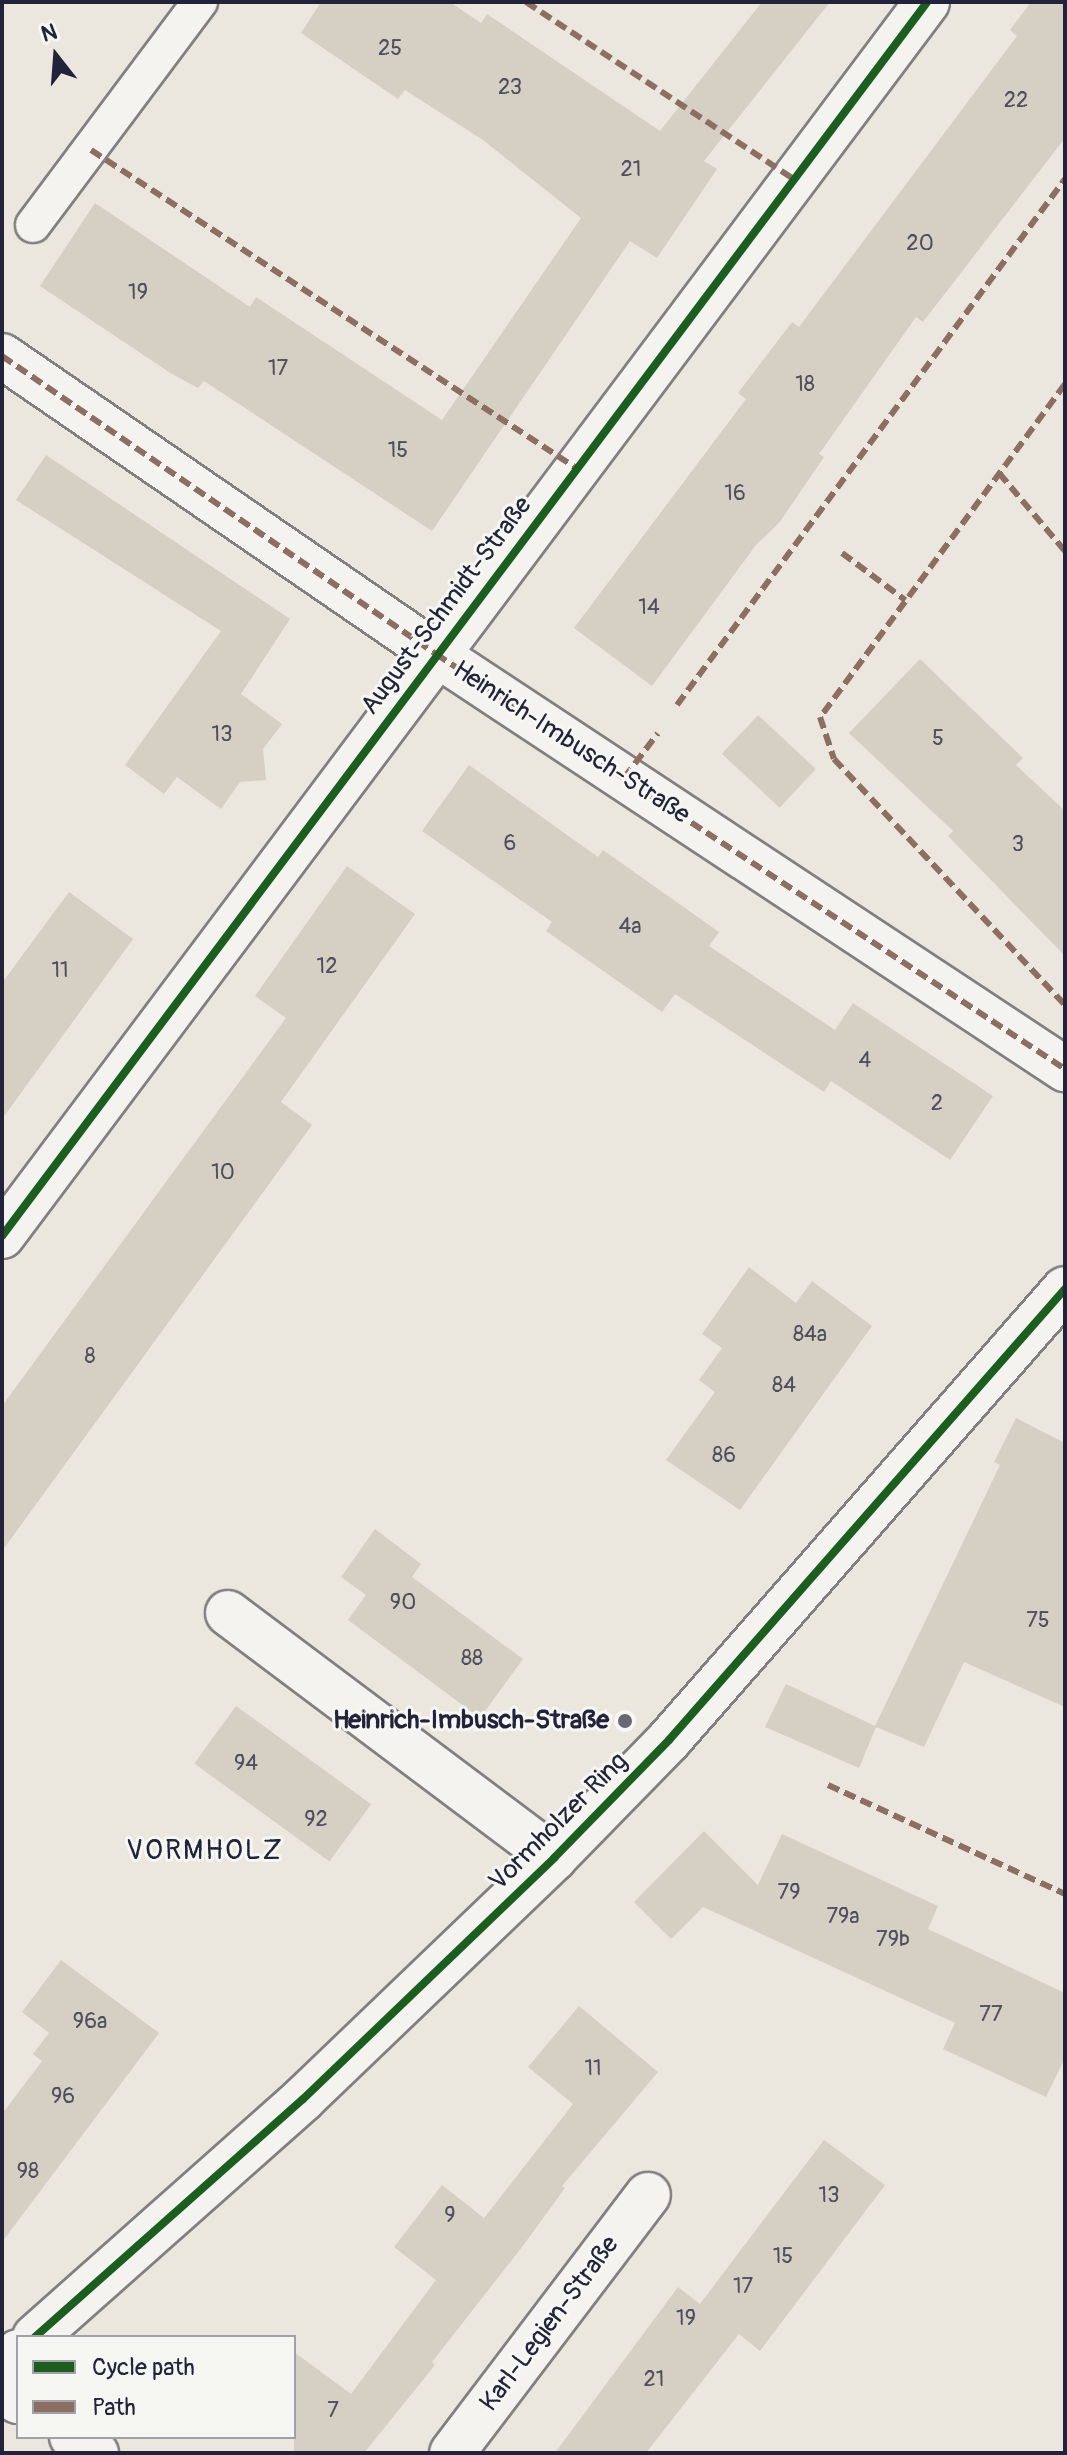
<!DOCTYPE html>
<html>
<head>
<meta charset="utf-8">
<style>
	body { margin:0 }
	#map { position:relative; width:1067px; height:2455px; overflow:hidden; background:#ebe7de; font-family:Pangolin,sans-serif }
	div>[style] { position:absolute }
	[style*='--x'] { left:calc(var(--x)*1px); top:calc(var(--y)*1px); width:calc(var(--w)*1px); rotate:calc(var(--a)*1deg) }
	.building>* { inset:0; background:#d6cfc3; transform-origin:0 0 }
	.roads { filter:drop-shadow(2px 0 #817f80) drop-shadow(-2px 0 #817f80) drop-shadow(0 2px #817f80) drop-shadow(0 -2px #817f80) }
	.service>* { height:34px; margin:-17px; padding:0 17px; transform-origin:17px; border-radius:17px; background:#f4f3f0 }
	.minor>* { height:44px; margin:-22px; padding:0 22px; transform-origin:22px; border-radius:22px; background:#f4f3f0 }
	.quiet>* { height:6px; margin-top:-3px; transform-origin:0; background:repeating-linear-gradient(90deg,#8d6e63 0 12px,transparent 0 18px) }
	.cycleway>* { height:8px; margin:-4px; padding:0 4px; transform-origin:4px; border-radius:4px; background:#1b5e20 }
	.dots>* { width:22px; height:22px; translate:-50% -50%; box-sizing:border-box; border:4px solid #f6f6f2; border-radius:50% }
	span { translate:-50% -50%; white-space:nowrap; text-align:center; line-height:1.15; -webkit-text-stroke:6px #f6f6f2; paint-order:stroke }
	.number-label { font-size:22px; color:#504e5e }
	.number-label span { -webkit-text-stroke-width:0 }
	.street-label { font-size:26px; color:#22223b }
	.poi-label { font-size:26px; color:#22223b; font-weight:700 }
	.right { translate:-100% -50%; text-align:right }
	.neighbourhood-label { font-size:28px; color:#22223b; letter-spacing:2px }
	.frame { position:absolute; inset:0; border:4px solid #22223b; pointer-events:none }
	.legend { position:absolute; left:16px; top:2335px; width:280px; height:104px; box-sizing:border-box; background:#f6f6f2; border:2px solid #a1a1a9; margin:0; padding:10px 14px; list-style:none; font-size:24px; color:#22223b }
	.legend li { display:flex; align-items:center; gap:16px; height:40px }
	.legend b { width:40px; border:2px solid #a1a1a9 }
	.north { position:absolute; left:16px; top:16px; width:80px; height:80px; -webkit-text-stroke:6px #f6f6f2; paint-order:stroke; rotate:343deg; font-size:22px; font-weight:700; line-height:32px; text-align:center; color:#22223b }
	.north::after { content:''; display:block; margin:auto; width:28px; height:36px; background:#22223b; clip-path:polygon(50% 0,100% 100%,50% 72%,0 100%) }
</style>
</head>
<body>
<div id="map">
	<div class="building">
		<div style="clip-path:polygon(321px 2px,450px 2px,481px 23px,487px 14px,660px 131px,762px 2px,830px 2px,704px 161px,717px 169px,657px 258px,630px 241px,432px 531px,204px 381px,198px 388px,172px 374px,40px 286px,95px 203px,250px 307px,256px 297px,442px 420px,581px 218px,483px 140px,405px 90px,398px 99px,301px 33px)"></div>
		<div style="clip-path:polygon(1031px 2px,1065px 2px,1065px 138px,923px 322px,916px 317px,819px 454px,824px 457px,779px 523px,756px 545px,652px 686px,574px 628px,746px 399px,738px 393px,792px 322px,799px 327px,1017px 36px,1010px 30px)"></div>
		<div style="clip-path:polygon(46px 455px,290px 619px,241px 694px,282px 724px,263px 749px,266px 780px,240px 782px,221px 809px,177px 777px,164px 794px,125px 765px,221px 631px,16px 500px)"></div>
		<div style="clip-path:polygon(920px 659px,1023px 758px,1016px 765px,1065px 811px,1065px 956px,948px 836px,953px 831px,849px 733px)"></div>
		<div style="left:758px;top:715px;width:79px;height:53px;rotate:43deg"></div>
		<div style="clip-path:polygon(469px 765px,598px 857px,603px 850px,719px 932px,709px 946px,835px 1030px,853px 1003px,993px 1096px,950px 1160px,831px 1081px,824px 1092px,675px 994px,662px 1012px,546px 931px,552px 922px,422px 831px)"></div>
		<div style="clip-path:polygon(347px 866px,415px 914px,281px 1102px,312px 1125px,2px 1551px,2px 1406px,286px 1018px,255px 996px)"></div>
		<div style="clip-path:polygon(69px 892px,133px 939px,2px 1119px,2px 983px)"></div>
		<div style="clip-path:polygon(749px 1267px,796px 1303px,812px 1281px,872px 1326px,740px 1510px,666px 1460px,715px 1392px,699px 1380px,722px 1348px,702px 1334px)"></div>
		<div style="clip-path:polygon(1016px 1418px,1065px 1443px,1065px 1707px,964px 1662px,924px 1747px,876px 1727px,859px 1768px,765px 1727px,786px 1684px,875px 1726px,1000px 1465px,994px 1462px)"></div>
		<div style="clip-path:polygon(375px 1529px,421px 1564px,412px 1577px,523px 1659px,480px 1718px,348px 1620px,366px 1595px,341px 1577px)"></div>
		<div style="left:236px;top:1706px;width:167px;height:71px;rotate:36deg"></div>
		<div style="clip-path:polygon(704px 1831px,758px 1885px,782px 1834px,938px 1906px,928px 1929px,1065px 1993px,1065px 2058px,1046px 2097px,943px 2049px,955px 2023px,703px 1907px,671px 1939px,634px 1902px)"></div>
		<div style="clip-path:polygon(61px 1960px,159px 2033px,2px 2242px,2px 2114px,42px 2061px,33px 2054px,49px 2033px,22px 2012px)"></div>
		<div style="clip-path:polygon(579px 2006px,658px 2072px,562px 2186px,565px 2188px,522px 2247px,432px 2362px,435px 2365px,364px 2453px,294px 2453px,294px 2352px,351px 2394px,436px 2280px,394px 2247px,442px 2185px,484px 2218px,573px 2104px,528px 2067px)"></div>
		<div style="clip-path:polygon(824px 2140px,885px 2185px,760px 2351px,739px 2334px,646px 2453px,555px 2453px,678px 2287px,700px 2304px)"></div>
	</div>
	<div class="roads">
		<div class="service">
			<div style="--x:33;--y:225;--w:279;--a:-53.2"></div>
		</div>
		<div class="minor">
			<div style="--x:2;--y:356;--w:526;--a:34.47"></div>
			<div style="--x:436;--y:654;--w:754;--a:33.42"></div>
			<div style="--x:2;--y:1236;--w:1542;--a:-53.14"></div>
			<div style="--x:228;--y:1613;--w:408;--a:36.9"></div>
			<div style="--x:35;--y:2337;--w:358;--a:-41.6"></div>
			<div style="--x:303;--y:2099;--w:348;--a:-43.8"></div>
			<div style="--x:554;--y:1858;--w:165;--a:-45.7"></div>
			<div style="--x:669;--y:1740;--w:600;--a:-48.72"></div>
			<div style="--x:2;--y:2366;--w:21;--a:-41"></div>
			<div style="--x:2;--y:2390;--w:19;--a:35"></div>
			<div style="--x:72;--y:2437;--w:29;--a:34"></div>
			<div style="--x:452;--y:2453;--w:324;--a:-52.8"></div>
		</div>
	</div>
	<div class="quiet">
		<div style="--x:526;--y:2;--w:320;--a:33.5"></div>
		<div style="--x:91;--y:150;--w:580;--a:33.25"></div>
		<div style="--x:2;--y:356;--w:526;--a:34.47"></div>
		<div style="--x:436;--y:654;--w:754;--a:33.42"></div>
		<div style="--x:1065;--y:384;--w:413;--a:126.3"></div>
		<div style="--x:820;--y:717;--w:44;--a:71.6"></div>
		<div style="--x:834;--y:759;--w:337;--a:46.8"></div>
		<div style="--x:999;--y:473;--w:102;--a:49.8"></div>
		<div style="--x:842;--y:553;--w:79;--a:36.7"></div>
		<div style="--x:677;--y:705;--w:654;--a:-53.59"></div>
		<div style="--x:624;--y:778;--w:56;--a:-52.9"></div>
		<div style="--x:828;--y:1785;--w:261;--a:24.7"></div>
	</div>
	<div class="cycleway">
		<div style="--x:2;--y:1236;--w:1542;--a:-53.14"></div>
		<div style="--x:35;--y:2337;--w:358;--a:-41.6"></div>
		<div style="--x:303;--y:2099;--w:348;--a:-43.8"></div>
		<div style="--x:554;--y:1858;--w:165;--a:-45.7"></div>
		<div style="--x:669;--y:1740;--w:600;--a:-48.72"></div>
	</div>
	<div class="dots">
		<div style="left:625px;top:1721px;background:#686774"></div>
	</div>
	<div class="number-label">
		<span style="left:390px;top:49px">25</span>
		<span style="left:510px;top:88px">23</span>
		<span style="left:1016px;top:101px">22</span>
		<span style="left:631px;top:170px">21</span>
		<span style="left:920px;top:244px">20</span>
		<span style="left:138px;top:293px">19</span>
		<span style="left:278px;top:369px">17</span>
		<span style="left:805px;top:385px">18</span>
		<span style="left:398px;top:451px">15</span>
		<span style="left:735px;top:494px">16</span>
		<span style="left:649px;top:608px">14</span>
		<span style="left:222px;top:735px">13</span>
		<span style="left:938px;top:739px">5</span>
		<span style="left:510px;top:844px">6</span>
		<span style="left:1018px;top:845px">3</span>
		<span style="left:630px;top:927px">4a</span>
		<span style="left:327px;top:967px">12</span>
		<span style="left:60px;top:971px">11</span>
		<span style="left:865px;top:1061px">4</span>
		<span style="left:937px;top:1104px">2</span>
		<span style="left:223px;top:1173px">10</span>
		<span style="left:810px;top:1335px">84a</span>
		<span style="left:90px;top:1357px">8</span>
		<span style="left:784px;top:1386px">84</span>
		<span style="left:724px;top:1456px">86</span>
		<span style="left:403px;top:1603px">90</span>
		<span style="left:1038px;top:1621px">75</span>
		<span style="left:472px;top:1659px">88</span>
		<span style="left:246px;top:1764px">94</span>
		<span style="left:316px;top:1820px">92</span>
		<span style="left:789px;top:1893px">79</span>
		<span style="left:843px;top:1917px">79a</span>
		<span style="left:893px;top:1940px">79b</span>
		<span style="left:991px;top:2015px">77</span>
		<span style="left:90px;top:2022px">96a</span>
		<span style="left:593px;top:2069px">11</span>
		<span style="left:63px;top:2097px">96</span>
		<span style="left:28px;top:2172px">98</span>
		<span style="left:829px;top:2196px">13</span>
		<span style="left:450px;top:2216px">9</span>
		<span style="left:783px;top:2257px">15</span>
		<span style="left:743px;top:2287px">17</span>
		<span style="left:686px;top:2319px">19</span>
		<span style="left:654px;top:2380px">21</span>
		<span style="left:333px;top:2411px">7</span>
	</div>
	<div class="street-label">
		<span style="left:447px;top:606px;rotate:-53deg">August-Schmidt-Straße</span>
		<span style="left:571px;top:743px;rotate:33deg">Heinrich-Imbusch-Straße</span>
		<span style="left:559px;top:1822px;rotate:-45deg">Vormholzer Ring</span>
		<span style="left:550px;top:2324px;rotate:-53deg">Karl-Legien-Straße</span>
	</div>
	<div class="poi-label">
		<span class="right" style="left:609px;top:1721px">Heinrich-Imbusch-Straße</span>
	</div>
	<div class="neighbourhood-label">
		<span style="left:205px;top:1851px">VORMHOLZ</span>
	</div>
	<div class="frame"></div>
	<ul class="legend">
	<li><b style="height:10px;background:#1b5e20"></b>Cycle path</li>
	<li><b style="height:10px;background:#8d6e63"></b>Path</li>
	</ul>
	<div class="north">N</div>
</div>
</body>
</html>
